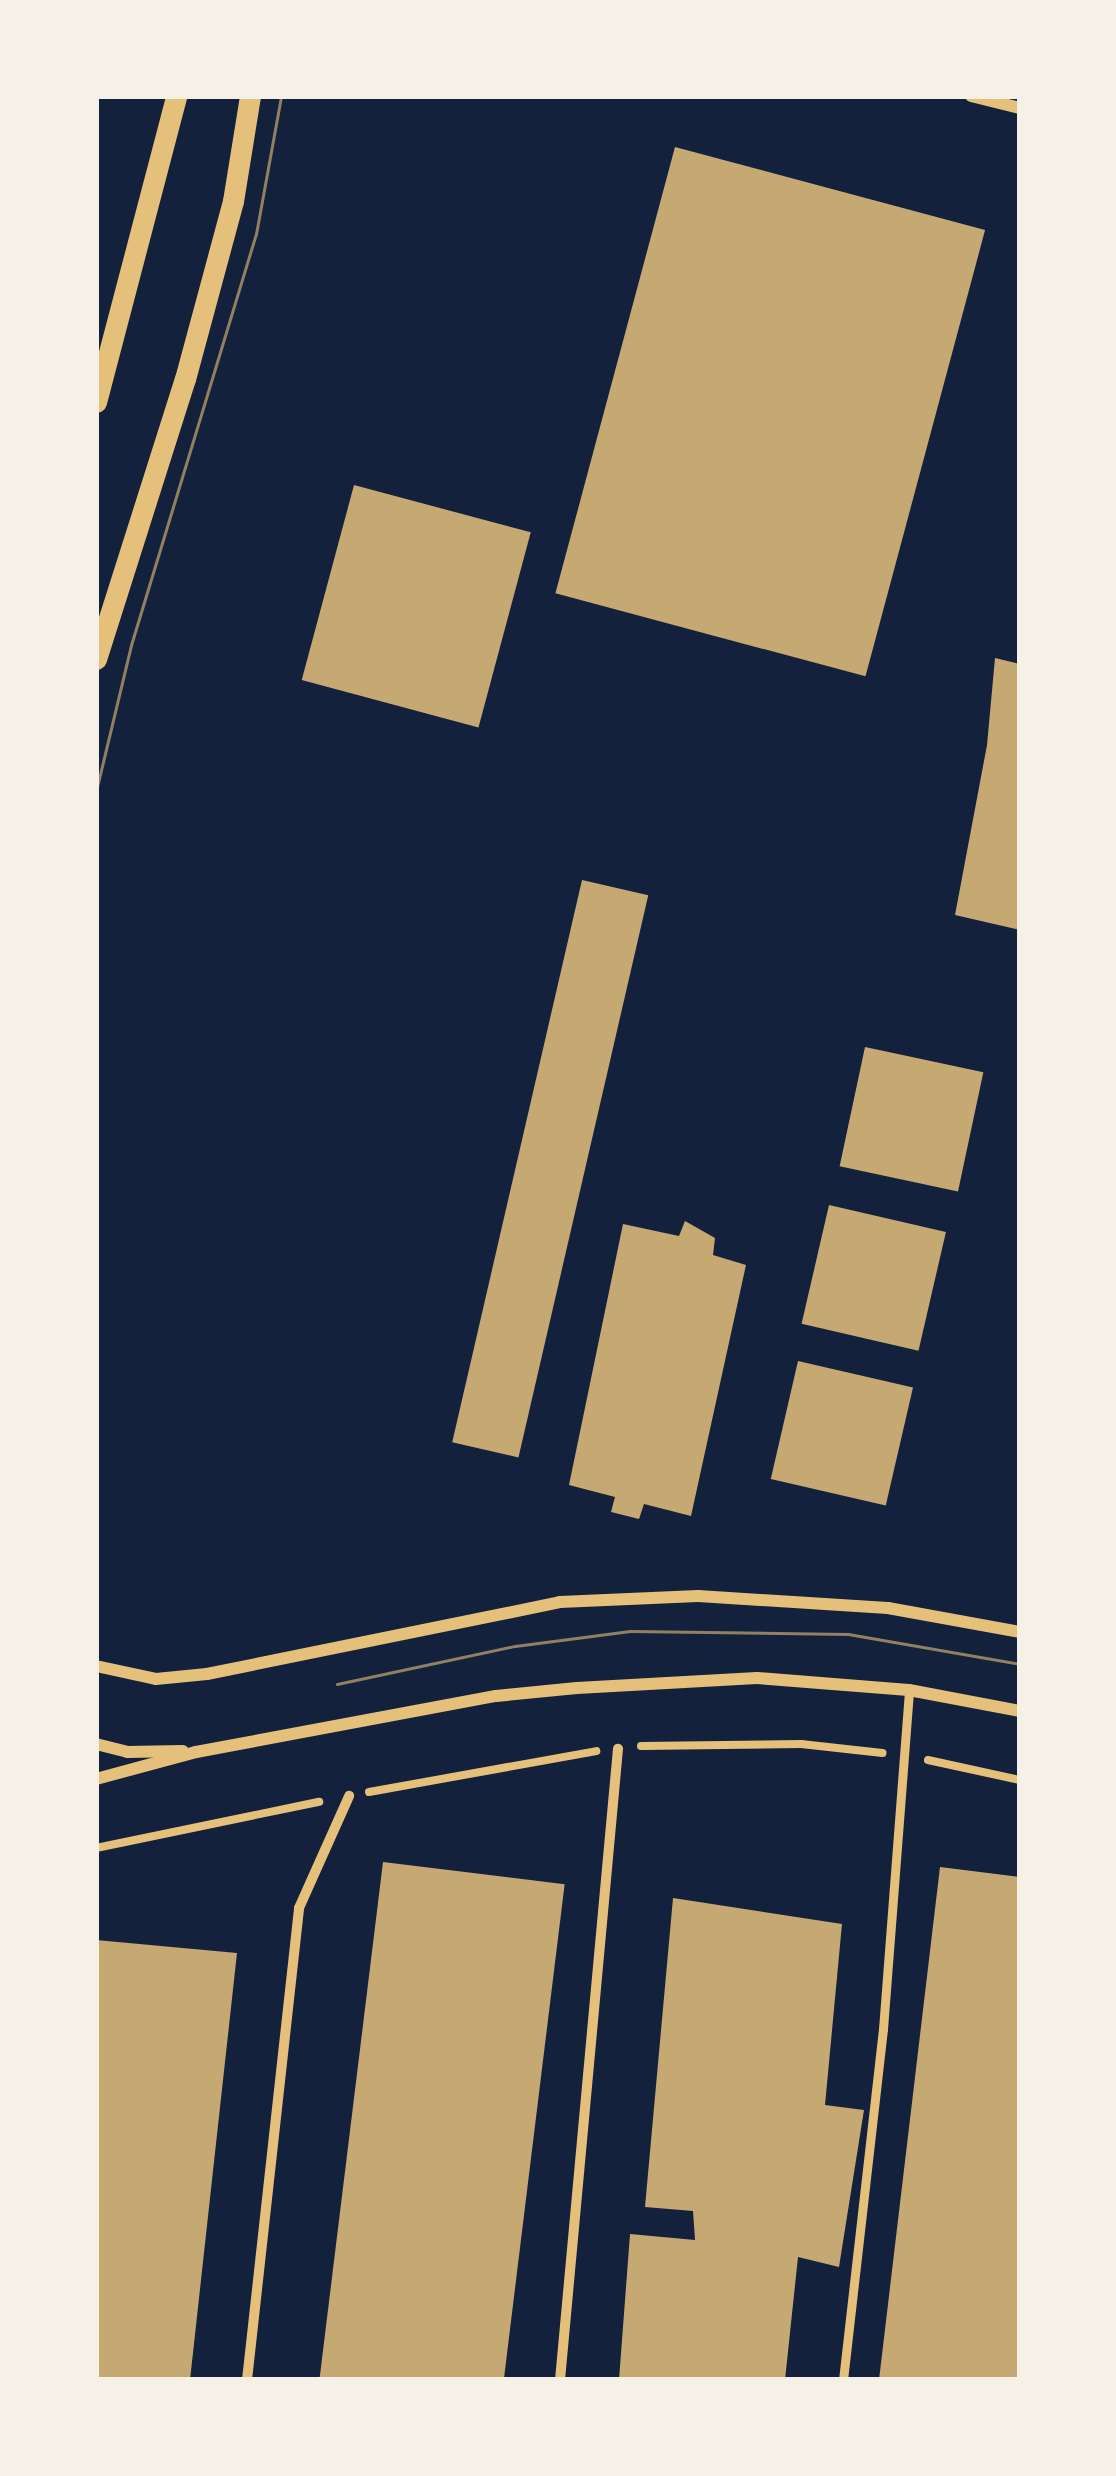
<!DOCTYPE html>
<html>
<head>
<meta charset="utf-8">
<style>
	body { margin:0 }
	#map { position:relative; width:1116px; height:2476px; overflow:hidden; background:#14213d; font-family:Lora,serif }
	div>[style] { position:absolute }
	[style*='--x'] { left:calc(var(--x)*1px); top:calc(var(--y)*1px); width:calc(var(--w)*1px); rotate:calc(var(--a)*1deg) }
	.building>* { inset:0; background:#c6a872; transform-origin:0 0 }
	.path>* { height:8px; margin:-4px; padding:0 4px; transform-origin:4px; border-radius:4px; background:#e5c07b }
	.service>* { height:9px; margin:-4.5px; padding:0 4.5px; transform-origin:4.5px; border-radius:4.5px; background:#e5c07b }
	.pedestrian>* { height:10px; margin:-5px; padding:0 5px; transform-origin:5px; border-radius:5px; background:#e5c07b }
	.minor>* { height:12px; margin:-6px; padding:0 6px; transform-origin:6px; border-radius:6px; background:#e5c07b }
	.tertiary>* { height:21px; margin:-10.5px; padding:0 10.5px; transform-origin:10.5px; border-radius:10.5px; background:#e5c07b }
	.tram>* { height:3px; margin:-1.5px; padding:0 1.5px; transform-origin:1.5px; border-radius:1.5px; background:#918062 }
	span { translate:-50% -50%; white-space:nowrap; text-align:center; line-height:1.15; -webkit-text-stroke:12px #f6f1e7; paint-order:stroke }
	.frame { position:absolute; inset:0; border:99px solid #f6f1e7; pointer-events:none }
</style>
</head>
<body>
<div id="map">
	<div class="building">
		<div style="left:675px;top:147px;width:321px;height:462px;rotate:15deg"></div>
		<div style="left:354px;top:485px;width:183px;height:202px;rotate:15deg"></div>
		<div style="clip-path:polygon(995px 658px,1020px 664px,1020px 930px,955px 915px,987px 745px)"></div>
		<div style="left:582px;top:880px;width:68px;height:577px;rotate:13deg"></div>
		<div style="left:865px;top:1047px;width:121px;height:122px;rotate:12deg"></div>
		<div style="left:829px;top:1205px;width:120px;height:122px;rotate:13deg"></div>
		<div style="clip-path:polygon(685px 1221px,715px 1238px,713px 1255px,746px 1265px,691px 1516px,644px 1504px,639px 1519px,611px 1512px,615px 1497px,569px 1485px,623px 1224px,679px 1236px)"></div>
		<div style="left:798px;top:1361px;width:118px;height:121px;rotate:13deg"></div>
		<div style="left:383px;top:1862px;width:183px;height:522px;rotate:7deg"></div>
		<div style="clip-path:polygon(940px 1867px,1020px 1877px,1020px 2380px,879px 2380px)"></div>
		<div style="clip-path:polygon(673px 1898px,842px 1924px,825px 2105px,864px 2110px,839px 2267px,798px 2257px,785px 2380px,619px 2380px,630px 2234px,695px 2240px,693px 2211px,645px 2207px)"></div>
		<div style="clip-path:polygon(96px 1940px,237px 1953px,190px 2380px,96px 2380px)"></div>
	</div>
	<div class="path">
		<div style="--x:641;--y:1746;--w:160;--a:-0.7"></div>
		<div style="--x:801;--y:1744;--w:82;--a:6.3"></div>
		<div style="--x:928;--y:1760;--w:94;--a:12.3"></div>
		<div style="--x:369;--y:1792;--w:231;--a:-10.2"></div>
		<div style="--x:96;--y:1848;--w:228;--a:-11.7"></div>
	</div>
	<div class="service">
		<div style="--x:843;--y:2380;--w:353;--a:-83.5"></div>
		<div style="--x:883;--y:2029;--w:340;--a:-85.6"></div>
	</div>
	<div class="pedestrian">
		<div style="--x:247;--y:2380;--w:475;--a:-83.7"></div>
		<div style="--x:299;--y:1908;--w:123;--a:-65.9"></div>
		<div style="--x:560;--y:2380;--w:634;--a:-84.75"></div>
	</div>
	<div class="minor">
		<div style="--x:971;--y:96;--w:50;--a:13.8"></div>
		<div style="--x:96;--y:1666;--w:61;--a:12.2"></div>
		<div style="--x:156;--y:1679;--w:51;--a:-5.6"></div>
		<div style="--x:207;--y:1674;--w:360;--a:-11.5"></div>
		<div style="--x:560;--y:1602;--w:138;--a:-2.5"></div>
		<div style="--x:698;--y:1596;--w:190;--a:3.6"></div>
		<div style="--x:888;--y:1608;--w:134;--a:10.3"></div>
		<div style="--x:96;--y:1744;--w:32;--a:14"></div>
		<div style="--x:127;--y:1752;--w:56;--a:-1"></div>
		<div style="--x:96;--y:1779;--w:104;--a:-15.1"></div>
		<div style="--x:196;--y:1752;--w:305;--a:-10.6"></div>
		<div style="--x:496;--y:1696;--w:81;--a:-5.6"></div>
		<div style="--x:577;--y:1688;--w:180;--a:-3.2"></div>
		<div style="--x:757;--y:1678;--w:152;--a:4.5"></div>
		<div style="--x:909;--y:1690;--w:113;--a:10.7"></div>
	</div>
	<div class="tertiary">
		<div style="--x:96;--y:402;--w:316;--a:-75.3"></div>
		<div style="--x:96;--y:659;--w:294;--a:-72.4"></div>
		<div style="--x:185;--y:379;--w:184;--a:-74.9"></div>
		<div style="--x:233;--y:201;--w:106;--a:-80.8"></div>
	</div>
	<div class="tram">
		<div style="--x:96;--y:791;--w:150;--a:-76.5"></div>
		<div style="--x:131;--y:645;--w:430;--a:-73.1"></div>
		<div style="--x:256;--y:234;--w:140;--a:-79.7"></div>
		<div style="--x:337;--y:1684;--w:182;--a:-12.1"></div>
		<div style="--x:515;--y:1646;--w:116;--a:-7.4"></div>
		<div style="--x:630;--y:1631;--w:218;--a:0.8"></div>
		<div style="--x:848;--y:1634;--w:175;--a:9.9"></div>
	</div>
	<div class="frame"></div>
</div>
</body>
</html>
